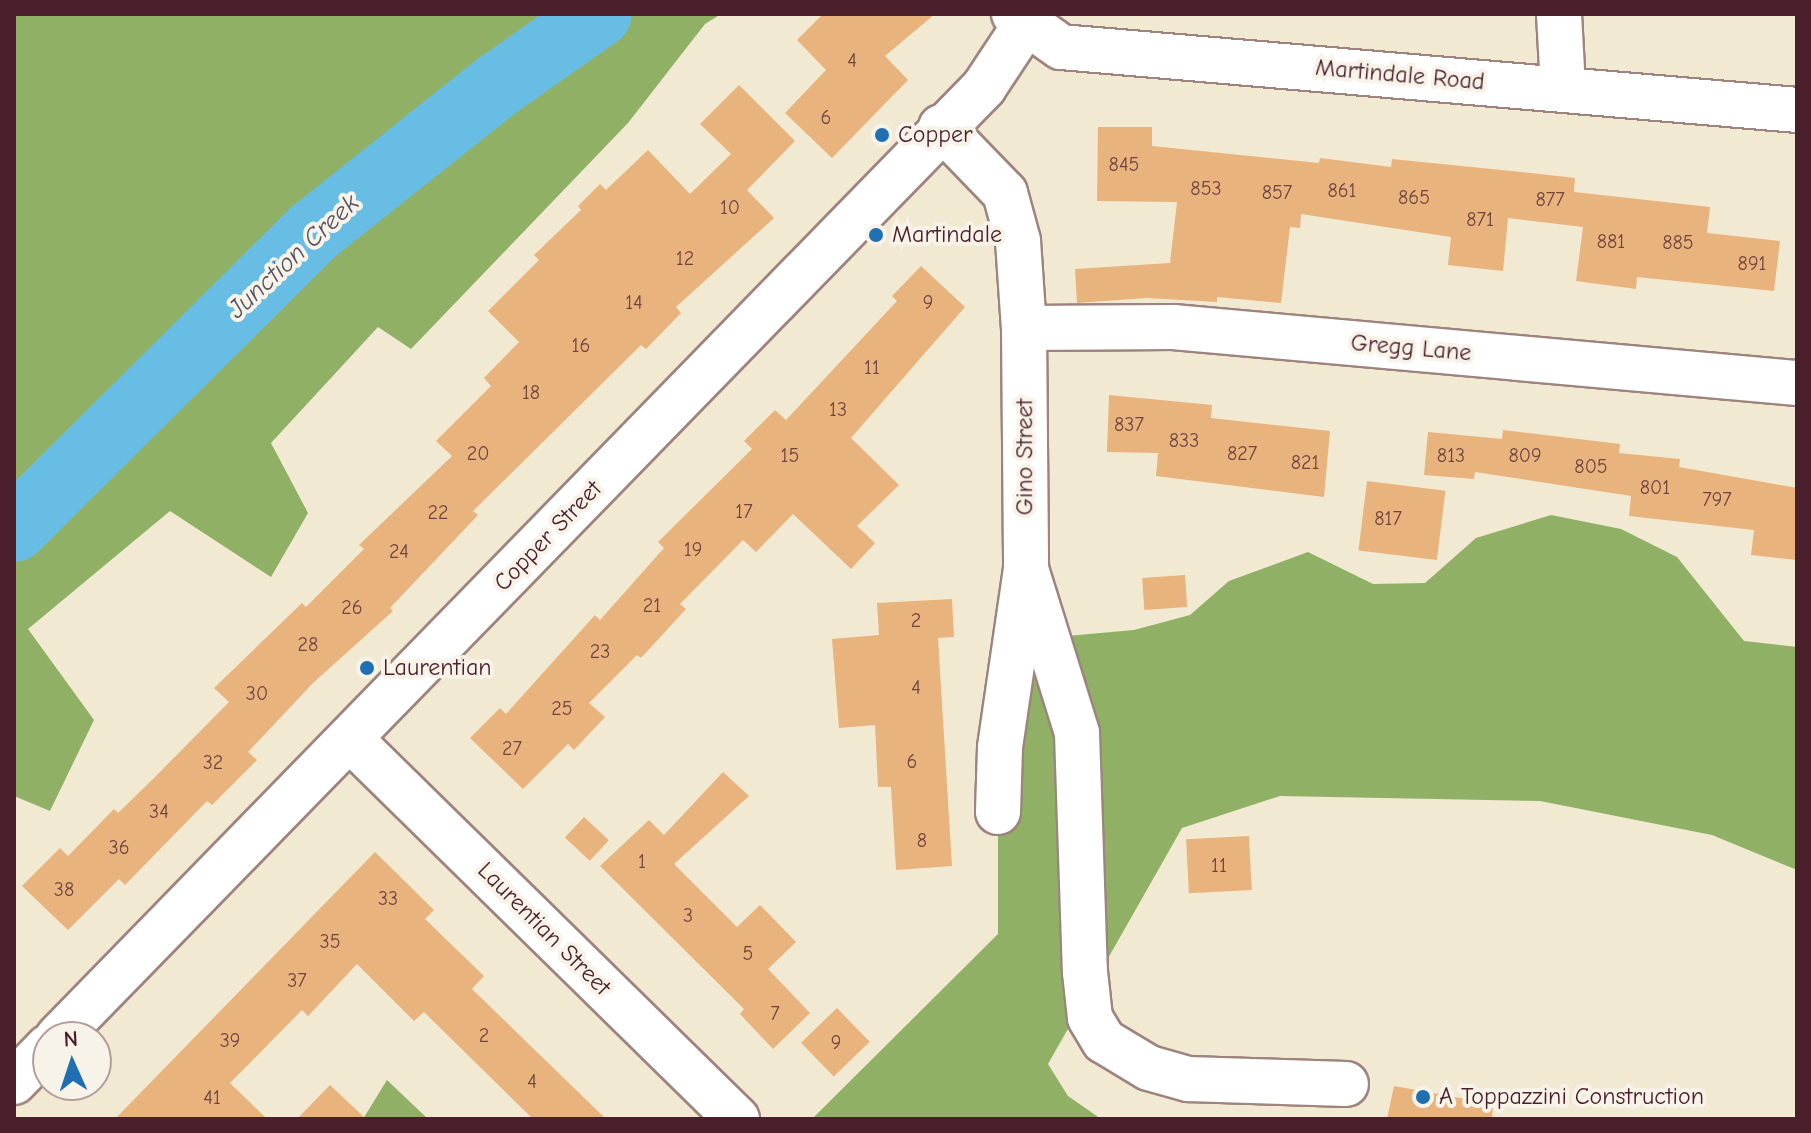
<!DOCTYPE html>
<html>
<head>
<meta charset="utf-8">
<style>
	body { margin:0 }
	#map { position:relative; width:1811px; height:1133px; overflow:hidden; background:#f1e9d2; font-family:"Comic Neue",sans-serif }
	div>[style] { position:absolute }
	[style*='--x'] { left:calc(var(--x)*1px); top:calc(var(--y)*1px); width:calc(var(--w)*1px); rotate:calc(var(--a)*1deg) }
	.forest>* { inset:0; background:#90b165 }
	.river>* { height:66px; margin:-33px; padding:0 33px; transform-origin:33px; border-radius:33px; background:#68bde4 }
	.building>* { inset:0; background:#e9b37d; transform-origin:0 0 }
	.roads { filter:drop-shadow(2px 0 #9e847e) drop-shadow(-2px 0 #9e847e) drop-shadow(0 2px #9e847e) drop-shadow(0 -2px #9e847e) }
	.minor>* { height:44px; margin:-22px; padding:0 22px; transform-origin:22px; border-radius:22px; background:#fff }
	.dots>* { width:22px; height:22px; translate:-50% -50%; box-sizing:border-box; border:4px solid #f7f3e8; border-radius:50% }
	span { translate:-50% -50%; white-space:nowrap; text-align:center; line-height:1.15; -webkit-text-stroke:8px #f7f3e8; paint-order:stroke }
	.number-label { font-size:20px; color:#724440 }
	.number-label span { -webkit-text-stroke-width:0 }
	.street-label { font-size:24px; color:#4a1f2b }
	.poi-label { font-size:24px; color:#4a1f2b }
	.left { translate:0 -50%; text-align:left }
	.water-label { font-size:26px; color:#534e62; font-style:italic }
	.frame { position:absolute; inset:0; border:16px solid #4a1f2b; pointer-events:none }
	.north { position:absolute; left:32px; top:1021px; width:80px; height:80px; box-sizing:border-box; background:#f7f3e8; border:2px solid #b29e9c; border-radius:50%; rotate:357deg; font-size:22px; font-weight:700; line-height:32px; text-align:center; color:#4a1f2b }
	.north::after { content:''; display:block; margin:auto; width:28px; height:36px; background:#1f6fb2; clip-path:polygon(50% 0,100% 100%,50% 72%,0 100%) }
</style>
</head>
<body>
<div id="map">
	<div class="forest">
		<div style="clip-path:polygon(14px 14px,721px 14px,705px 24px,628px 123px,411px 349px,378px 327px,271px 443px,308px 513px,271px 577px,170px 511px,28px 629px,94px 720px,50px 811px,14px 796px)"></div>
		<div style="clip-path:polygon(1551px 515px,1621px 529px,1677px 557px,1744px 641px,1797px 647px,1797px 870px,1712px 835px,1540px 801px,1280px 796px,1182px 828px,1048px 1064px,1068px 1096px,1101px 1119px,812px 1119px,998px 934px,998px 746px,1045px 638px,1134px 630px,1190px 615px,1229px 581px,1308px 552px,1373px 584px,1425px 583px,1476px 538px)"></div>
		<div style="clip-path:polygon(387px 1080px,428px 1119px,363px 1119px)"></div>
	</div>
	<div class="river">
		<div style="--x:14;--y:529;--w:421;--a:-44.8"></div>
		<div style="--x:313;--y:232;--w:236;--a:-38.5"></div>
		<div style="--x:498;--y:85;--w:123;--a:-35.1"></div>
	</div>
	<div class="building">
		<div style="clip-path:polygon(823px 14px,935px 14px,885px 56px,908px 80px,832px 158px,785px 113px,826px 70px,797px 40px)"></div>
		<div style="clip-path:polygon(739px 85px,795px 141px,747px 190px,774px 218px,676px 307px,681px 313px,646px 349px,641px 345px,473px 511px,478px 515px,390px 608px,393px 611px,313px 683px,248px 752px,257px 760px,212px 805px,207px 801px,125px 885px,119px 879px,68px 930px,22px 886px,60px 848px,68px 856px,114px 809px,118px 813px,154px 778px,229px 702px,214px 688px,302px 603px,306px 607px,364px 549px,359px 545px,452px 456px,436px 441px,491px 386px,484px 378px,519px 342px,488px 311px,539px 260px,534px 255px,581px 210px,578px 206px,600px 184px,606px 190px,648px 150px,690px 194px,731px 154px,700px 124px)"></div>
		<div style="clip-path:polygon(1098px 127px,1152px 127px,1152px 146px,1319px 163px,1320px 158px,1391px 167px,1392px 159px,1531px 173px,1575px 178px,1574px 192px,1710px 207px,1707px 233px,1780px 241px,1774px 291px,1637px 277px,1636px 289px,1576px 281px,1583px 227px,1508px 218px,1503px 271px,1448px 265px,1451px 237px,1301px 214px,1300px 228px,1290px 227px,1281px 303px,1217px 297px,1217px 302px,1147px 298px,1077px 303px,1075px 269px,1170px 263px,1177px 202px,1097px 201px)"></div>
		<div style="clip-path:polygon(921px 266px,965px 307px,851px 438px,899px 485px,857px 526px,875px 543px,851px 569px,793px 514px,756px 552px,743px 540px,680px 604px,686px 609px,641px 658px,637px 655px,589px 703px,605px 717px,574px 750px,568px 744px,523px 789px,470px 738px,500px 708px,506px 714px,595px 615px,600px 620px,664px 548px,658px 542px,752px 449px,744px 441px,775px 410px,786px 420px,897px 301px,892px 296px)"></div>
		<div style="clip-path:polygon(1109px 395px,1212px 405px,1211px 418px,1330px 431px,1324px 497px,1156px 476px,1158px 453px,1107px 452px)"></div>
		<div style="clip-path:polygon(1503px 430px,1620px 444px,1619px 453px,1680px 459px,1679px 467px,1797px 488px,1797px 560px,1751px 555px,1754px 530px,1629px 516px,1631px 496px,1475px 472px,1474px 479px,1424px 475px,1428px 432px,1502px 439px)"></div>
		<div style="left:1367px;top:481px;width:79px;height:70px;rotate:7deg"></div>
		<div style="left:1185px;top:575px;width:32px;height:43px;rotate:86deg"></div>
		<div style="clip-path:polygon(952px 599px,954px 637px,938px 638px,952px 866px,896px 870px,891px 787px,878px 787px,875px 725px,839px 728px,832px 639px,879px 635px,877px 603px)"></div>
		<div style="clip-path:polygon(723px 772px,749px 796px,674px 864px,737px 927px,760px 905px,796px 942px,768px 969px,810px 1013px,773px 1049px,740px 1014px,744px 1009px,600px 866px,649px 820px,664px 835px)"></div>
		<div style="left:584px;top:817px;width:34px;height:28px;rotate:43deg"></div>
		<div style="left:1249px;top:836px;width:54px;height:63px;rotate:87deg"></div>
		<div style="clip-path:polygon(375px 852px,434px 910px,425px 919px,484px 976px,472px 989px,606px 1119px,533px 1119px,424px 1012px,414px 1021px,357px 964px,308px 1016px,302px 1010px,230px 1083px,267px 1119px,115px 1119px)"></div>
		<div style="left:837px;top:1008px;width:47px;height:50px;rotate:46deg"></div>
		<div style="clip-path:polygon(330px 1085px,366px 1119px,297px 1119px)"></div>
		<div style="clip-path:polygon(1394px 1086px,1493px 1104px,1492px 1119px,1387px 1119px)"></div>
	</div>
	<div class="roads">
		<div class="minor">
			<div style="--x:1014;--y:14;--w:57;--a:35.1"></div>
			<div style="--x:1061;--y:47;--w:739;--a:4.89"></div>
			<div style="--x:1559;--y:14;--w:75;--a:86.9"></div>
			<div style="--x:941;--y:127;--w:92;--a:45.9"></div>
			<div style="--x:1005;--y:193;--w:50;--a:74.8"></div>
			<div style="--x:1018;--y:241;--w:87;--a:86.1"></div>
			<div style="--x:1024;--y:328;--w:241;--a:89.5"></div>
			<div style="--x:1026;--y:569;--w:181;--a:98.3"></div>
			<div style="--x:1000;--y:748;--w:64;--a:91.8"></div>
			<div style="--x:1024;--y:328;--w:149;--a:-0.4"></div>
			<div style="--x:1173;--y:327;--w:627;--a:5.13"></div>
			<div style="--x:1026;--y:569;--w:172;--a:72.7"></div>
			<div style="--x:1077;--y:733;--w:239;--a:88.1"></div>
			<div style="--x:1085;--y:972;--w:46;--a:83.8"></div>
			<div style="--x:1090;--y:1018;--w:27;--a:59"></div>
			<div style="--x:1104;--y:1041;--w:52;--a:31"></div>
			<div style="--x:1149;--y:1068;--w:41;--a:15.8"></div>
			<div style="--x:1188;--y:1079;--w:158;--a:1.8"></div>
			<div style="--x:351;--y:740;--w:541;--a:44.48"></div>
			<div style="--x:58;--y:1037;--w:1327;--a:-45.73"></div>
			<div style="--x:984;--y:87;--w:74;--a:-56.5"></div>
			<div style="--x:14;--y:1082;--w:49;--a:-45.8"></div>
		</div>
	</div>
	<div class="dots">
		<div style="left:882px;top:135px;background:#1f6fb2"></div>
		<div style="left:876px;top:235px;background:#1f6fb2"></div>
		<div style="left:367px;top:668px;background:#1f6fb2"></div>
		<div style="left:1423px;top:1097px;background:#1f6fb2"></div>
	</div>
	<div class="number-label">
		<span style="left:852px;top:60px">4</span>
		<span style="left:826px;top:117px">6</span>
		<span style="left:1124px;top:164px">845</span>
		<span style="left:1206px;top:188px">853</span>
		<span style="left:1342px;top:190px">861</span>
		<span style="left:1277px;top:192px">857</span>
		<span style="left:1414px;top:197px">865</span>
		<span style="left:1550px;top:199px">877</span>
		<span style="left:730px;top:207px">10</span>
		<span style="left:1480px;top:219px">871</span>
		<span style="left:1611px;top:241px">881</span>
		<span style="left:1678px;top:242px">885</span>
		<span style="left:685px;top:258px">12</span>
		<span style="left:1752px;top:263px">891</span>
		<span style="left:634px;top:302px">14</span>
		<span style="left:928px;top:302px">9</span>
		<span style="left:581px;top:345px">16</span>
		<span style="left:872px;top:367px">11</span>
		<span style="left:531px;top:392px">18</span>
		<span style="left:838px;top:409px">13</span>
		<span style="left:1129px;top:424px">837</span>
		<span style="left:1184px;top:440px">833</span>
		<span style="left:478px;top:453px">20</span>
		<span style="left:1242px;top:453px">827</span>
		<span style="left:790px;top:455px">15</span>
		<span style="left:1451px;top:455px">813</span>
		<span style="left:1525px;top:455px">809</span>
		<span style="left:1305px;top:462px">821</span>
		<span style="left:1591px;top:466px">805</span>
		<span style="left:1655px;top:487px">801</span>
		<span style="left:1717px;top:499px">797</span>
		<span style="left:744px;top:511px">17</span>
		<span style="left:438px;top:512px">22</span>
		<span style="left:1388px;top:518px">817</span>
		<span style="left:693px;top:549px">19</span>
		<span style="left:399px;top:551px">24</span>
		<span style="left:652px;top:605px">21</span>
		<span style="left:352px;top:607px">26</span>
		<span style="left:916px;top:620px">2</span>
		<span style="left:308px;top:644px">28</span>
		<span style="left:600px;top:651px">23</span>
		<span style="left:916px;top:687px">4</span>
		<span style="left:257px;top:693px">30</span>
		<span style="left:562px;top:708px">25</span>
		<span style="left:512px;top:748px">27</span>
		<span style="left:912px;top:761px">6</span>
		<span style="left:213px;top:762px">32</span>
		<span style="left:159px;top:811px">34</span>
		<span style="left:922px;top:840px">8</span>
		<span style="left:119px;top:847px">36</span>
		<span style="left:642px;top:861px">1</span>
		<span style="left:1219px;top:865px">11</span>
		<span style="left:64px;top:889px">38</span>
		<span style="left:388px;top:898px">33</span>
		<span style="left:688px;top:915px">3</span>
		<span style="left:330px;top:941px">35</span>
		<span style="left:748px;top:953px">5</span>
		<span style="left:297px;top:980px">37</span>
		<span style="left:775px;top:1013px">7</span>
		<span style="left:484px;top:1035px">2</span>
		<span style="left:230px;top:1040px">39</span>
		<span style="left:836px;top:1042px">9</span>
		<span style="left:532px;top:1081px">4</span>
		<span style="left:212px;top:1097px">41</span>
	</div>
	<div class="street-label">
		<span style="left:1400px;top:75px;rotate:5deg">Martindale Road</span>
		<span style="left:1411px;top:348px;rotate:5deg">Gregg Lane</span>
		<span style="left:1025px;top:457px;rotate:-90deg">Gino Street</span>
		<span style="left:548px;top:536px;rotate:-46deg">Copper Street</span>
		<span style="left:544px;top:929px;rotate:45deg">Laurentian Street</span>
	</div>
	<div class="poi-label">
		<span class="left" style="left:898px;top:135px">Copper</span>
		<span class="left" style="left:892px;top:235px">Martindale</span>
		<span class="left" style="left:383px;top:668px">Laurentian</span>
		<span class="left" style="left:1439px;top:1097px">A Toppazzini Construction</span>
	</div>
	<div class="water-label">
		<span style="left:294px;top:257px;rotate:-43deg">Junction Creek</span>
	</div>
	<div class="frame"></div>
	<div class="north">N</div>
</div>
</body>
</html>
